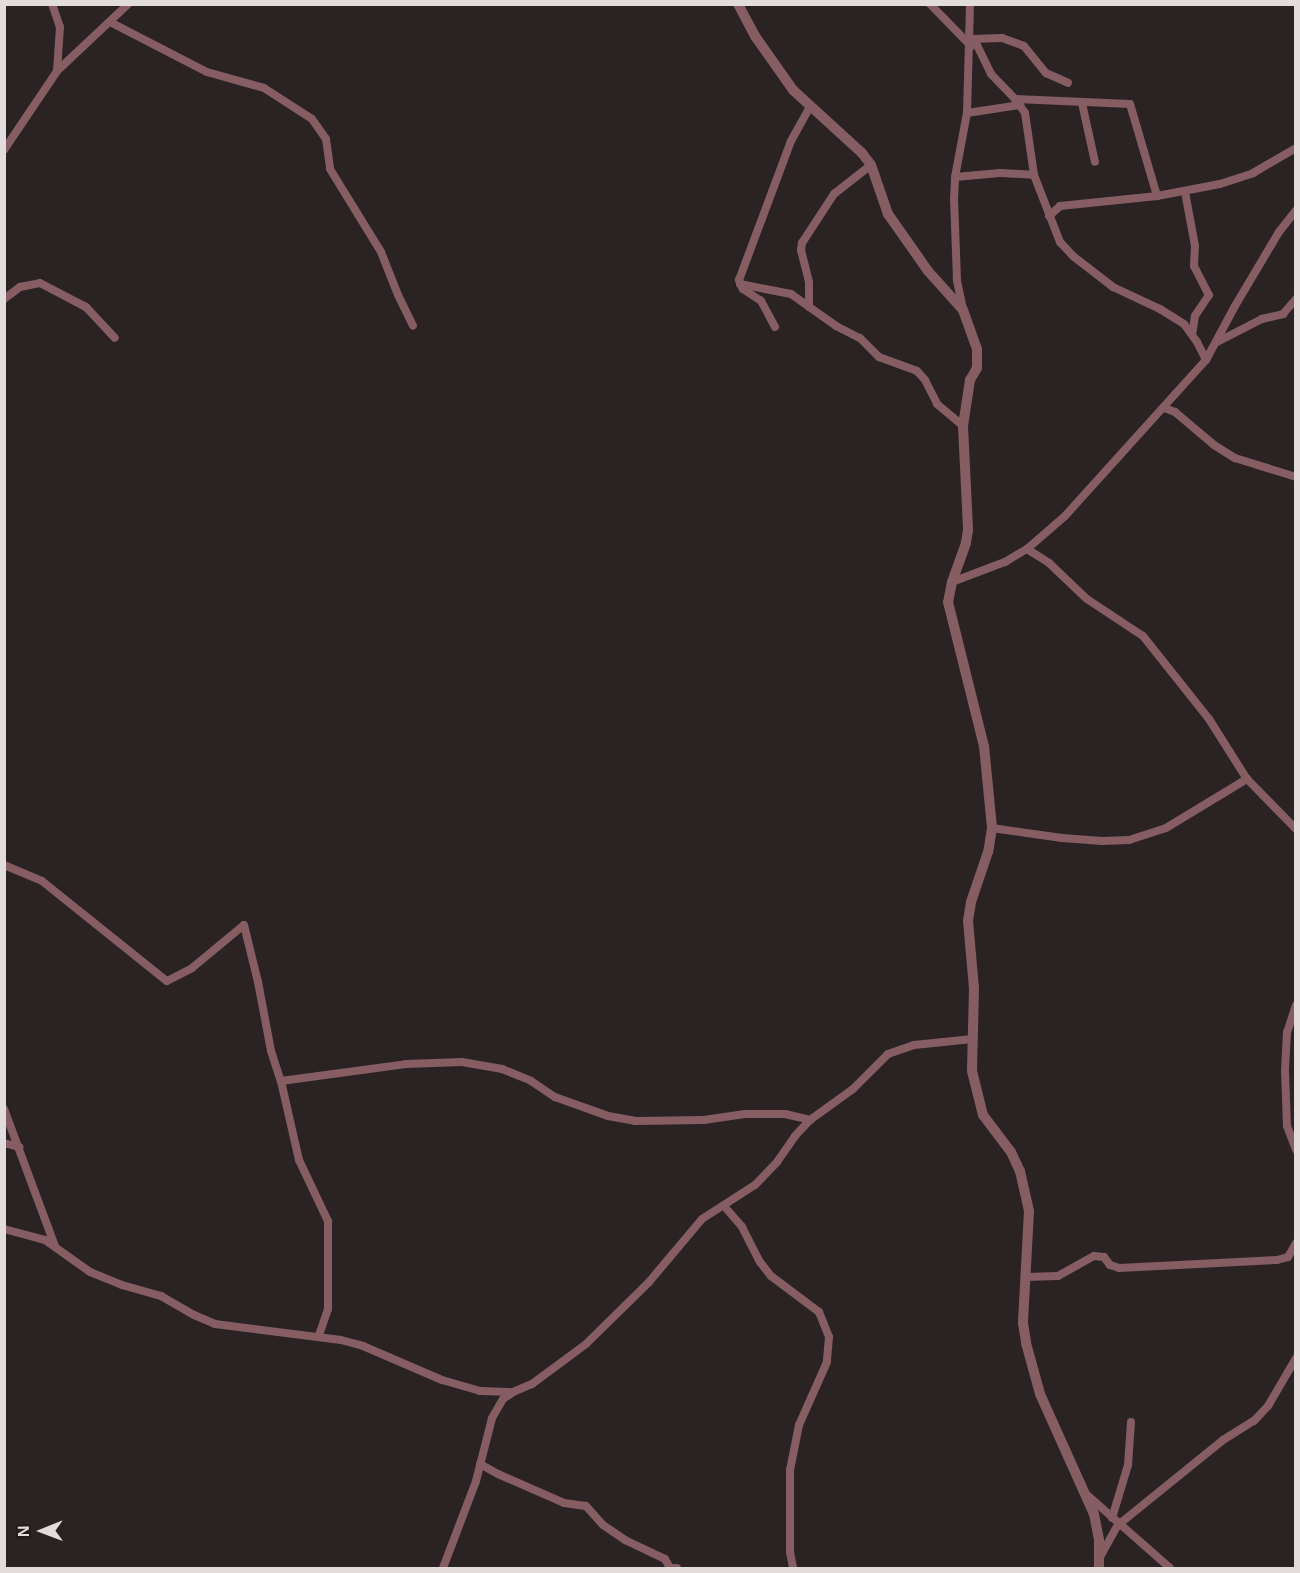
<!DOCTYPE html>
<html>
<head>
<meta charset="utf-8">
<style>
	body { margin:0 }
	#map { position:relative; width:1300px; height:1573px; overflow:hidden; background:#2b2223; font-family:Helvetica,sans-serif }
	div>[style] { position:absolute }
	[style*='--x'] { left:calc(var(--x)*1px); top:calc(var(--y)*1px); width:calc(var(--w)*1px); rotate:calc(var(--a)*1deg) }
	.minor>* { height:8px; margin:-4px; padding:0 4px; transform-origin:4px; border-radius:4px; background:#855d62 }
	.tertiary>* { height:10px; margin:-5px; padding:0 5px; transform-origin:5px; border-radius:5px; background:#855d62 }
	span { translate:-50% -50%; white-space:nowrap; text-align:center; line-height:1.15; -webkit-text-stroke:4.5px #22191a; paint-order:stroke }
	.frame { position:absolute; inset:0; border:6px solid #e3dcdd; pointer-events:none }
	.north { position:absolute; left:12px; top:1501px; width:60px; height:60px; -webkit-text-stroke:4px #22191a; paint-order:stroke; rotate:269deg; font-size:16px; font-weight:700; line-height:24px; text-align:center; color:#e3dcdd }
	.north::after { content:''; display:block; margin:auto; width:21px; height:27px; background:#e3dcdd; clip-path:polygon(50% 0,100% 100%,50% 72%,0 100%) }
</style>
</head>
<body>
<div id="map">
	<div class="minor">
		<div style="--x:52;--y:4;--w:24;--a:71"></div>
		<div style="--x:60;--y:27;--w:44;--a:93.9"></div>
		<div style="--x:930;--y:4;--w:59;--a:45.7"></div>
		<div style="--x:110;--y:22;--w:109;--a:27.3"></div>
		<div style="--x:207;--y:72;--w:59;--a:15.7"></div>
		<div style="--x:264;--y:88;--w:57;--a:32.9"></div>
		<div style="--x:312;--y:119;--w:24;--a:55"></div>
		<div style="--x:326;--y:139;--w:30;--a:82"></div>
		<div style="--x:330;--y:169;--w:97;--a:58.4"></div>
		<div style="--x:381;--y:252;--w:46;--a:68.4"></div>
		<div style="--x:398;--y:295;--w:34;--a:64"></div>
		<div style="--x:971;--y:39;--w:31;--a:-2"></div>
		<div style="--x:1002;--y:38;--w:23;--a:20"></div>
		<div style="--x:1024;--y:46;--w:35;--a:51"></div>
		<div style="--x:1046;--y:73;--w:24;--a:24"></div>
		<div style="--x:974;--y:39;--w:39;--a:64"></div>
		<div style="--x:991;--y:74;--w:35;--a:46"></div>
		<div style="--x:1015;--y:99;--w:17;--a:54"></div>
		<div style="--x:1025;--y:113;--w:63;--a:81.7"></div>
		<div style="--x:1034;--y:175;--w:72;--a:68.8"></div>
		<div style="--x:1060;--y:242;--w:19;--a:47"></div>
		<div style="--x:1073;--y:256;--w:51;--a:37.8"></div>
		<div style="--x:1113;--y:287;--w:52;--a:25.1"></div>
		<div style="--x:1160;--y:309;--w:28;--a:32"></div>
		<div style="--x:1184;--y:324;--w:22;--a:54"></div>
		<div style="--x:1197;--y:342;--w:20;--a:63"></div>
		<div style="--x:1015;--y:99;--w:115;--a:2.5"></div>
		<div style="--x:1130;--y:104;--w:96;--a:73.6"></div>
		<div style="--x:1082;--y:103;--w:60;--a:77.6"></div>
		<div style="--x:967;--y:113;--w:54;--a:-8.6"></div>
		<div style="--x:4;--y:150;--w:95;--a:-56.1"></div>
		<div style="--x:57;--y:71;--w:98;--a:-43.3"></div>
		<div style="--x:955;--y:177;--w:45;--a:-5.1"></div>
		<div style="--x:1000;--y:173;--w:34;--a:3"></div>
		<div style="--x:1185;--y:192;--w:55;--a:79.5"></div>
		<div style="--x:1195;--y:246;--w:20;--a:93"></div>
		<div style="--x:1194;--y:266;--w:33;--a:63"></div>
		<div style="--x:1209;--y:295;--w:25;--a:124"></div>
		<div style="--x:1195;--y:316;--w:18;--a:99"></div>
		<div style="--x:1049;--y:216;--w:15;--a:-42"></div>
		<div style="--x:1060;--y:206;--w:98;--a:-5.9"></div>
		<div style="--x:1157;--y:196;--w:64;--a:-10.8"></div>
		<div style="--x:1220;--y:184;--w:35;--a:-18"></div>
		<div style="--x:1253;--y:173;--w:50;--a:-30.2"></div>
		<div style="--x:740;--y:284;--w:52;--a:11.1"></div>
		<div style="--x:791;--y:294;--w:55;--a:35.4"></div>
		<div style="--x:836;--y:326;--w:27;--a:27"></div>
		<div style="--x:860;--y:338;--w:27;--a:45"></div>
		<div style="--x:879;--y:357;--w:40;--a:20.2"></div>
		<div style="--x:917;--y:371;--w:12;--a:48"></div>
		<div style="--x:925;--y:380;--w:27;--a:63"></div>
		<div style="--x:937;--y:404;--w:34;--a:40"></div>
		<div style="--x:4;--y:299;--w:20;--a:-37"></div>
		<div style="--x:20;--y:287;--w:20;--a:-11"></div>
		<div style="--x:40;--y:283;--w:52;--a:27.6"></div>
		<div style="--x:86;--y:307;--w:42;--a:46.9"></div>
		<div style="--x:809;--y:307;--w:25;--a:-90"></div>
		<div style="--x:809;--y:282;--w:33;--a:-104"></div>
		<div style="--x:801;--y:250;--w:7;--a:-82"></div>
		<div style="--x:802;--y:243;--w:59;--a:-56.9"></div>
		<div style="--x:834;--y:194;--w:47;--a:-38.1"></div>
		<div style="--x:963;--y:309;--w:30;--a:-102"></div>
		<div style="--x:957;--y:280;--w:81;--a:-92.1"></div>
		<div style="--x:954;--y:199;--w:22;--a:-87"></div>
		<div style="--x:955;--y:177;--w:65;--a:-79.4"></div>
		<div style="--x:967;--y:113;--w:109;--a:-88.4"></div>
		<div style="--x:775;--y:327;--w:30;--a:-118"></div>
		<div style="--x:761;--y:301;--w:22;--a:-146"></div>
		<div style="--x:743;--y:289;--w:10;--a:-114"></div>
		<div style="--x:739;--y:280;--w:148;--a:-69.5"></div>
		<div style="--x:791;--y:141;--w:39;--a:-61"></div>
		<div style="--x:1217;--y:342;--w:51;--a:-27.1"></div>
		<div style="--x:1262;--y:319;--w:22;--a:-13"></div>
		<div style="--x:1283;--y:314;--w:20;--a:-49"></div>
		<div style="--x:1164;--y:408;--w:12;--a:20"></div>
		<div style="--x:1175;--y:412;--w:51;--a:40.2"></div>
		<div style="--x:1214;--y:445;--w:25;--a:32"></div>
		<div style="--x:1235;--y:458;--w:64;--a:17.3"></div>
		<div style="--x:1027;--y:549;--w:26;--a:32"></div>
		<div style="--x:1049;--y:563;--w:52;--a:43.5"></div>
		<div style="--x:1087;--y:599;--w:67;--a:33.5"></div>
		<div style="--x:1143;--y:636;--w:106;--a:51.5"></div>
		<div style="--x:1209;--y:719;--w:71;--a:57.7"></div>
		<div style="--x:1247;--y:779;--w:70;--a:45.6"></div>
		<div style="--x:952;--y:582;--w:57;--a:-20.7"></div>
		<div style="--x:1005;--y:562;--w:26;--a:-31"></div>
		<div style="--x:1027;--y:549;--w:50;--a:-41"></div>
		<div style="--x:1065;--y:516;--w:210;--a:-47.9"></div>
		<div style="--x:1206;--y:360;--w:61;--a:-61.8"></div>
		<div style="--x:1235;--y:306;--w:86;--a:-59.3"></div>
		<div style="--x:1279;--y:232;--w:28;--a:-52"></div>
		<div style="--x:992;--y:828;--w:71;--a:8.1"></div>
		<div style="--x:1062;--y:838;--w:40;--a:4.3"></div>
		<div style="--x:1102;--y:841;--w:27;--a:-2"></div>
		<div style="--x:1129;--y:840;--w:39;--a:-18"></div>
		<div style="--x:1166;--y:828;--w:95;--a:-31.2"></div>
		<div style="--x:4;--y:865;--w:41;--a:22.8"></div>
		<div style="--x:42;--y:881;--w:160;--a:38.7"></div>
		<div style="--x:167;--y:981;--w:28;--a:-27"></div>
		<div style="--x:192;--y:968;--w:67;--a:-39.6"></div>
		<div style="--x:244;--y:925;--w:59;--a:76.2"></div>
		<div style="--x:258;--y:982;--w:70;--a:79.3"></div>
		<div style="--x:271;--y:1051;--w:32;--a:72"></div>
		<div style="--x:281;--y:1081;--w:81;--a:77.2"></div>
		<div style="--x:299;--y:1160;--w:68;--a:64.6"></div>
		<div style="--x:328;--y:1221;--w:88;--a:90"></div>
		<div style="--x:328;--y:1309;--w:28;--a:109"></div>
		<div style="--x:1296;--y:1005;--w:28;--a:108"></div>
		<div style="--x:1287;--y:1032;--w:38;--a:93"></div>
		<div style="--x:1285;--y:1070;--w:56;--a:88"></div>
		<div style="--x:1287;--y:1126;--w:26;--a:69"></div>
		<div style="--x:281;--y:1081;--w:126;--a:-7.7"></div>
		<div style="--x:406;--y:1064;--w:56;--a:-2"></div>
		<div style="--x:462;--y:1062;--w:41;--a:9.9"></div>
		<div style="--x:502;--y:1069;--w:31;--a:22"></div>
		<div style="--x:531;--y:1081;--w:29;--a:34"></div>
		<div style="--x:555;--y:1097;--w:56;--a:19.7"></div>
		<div style="--x:608;--y:1116;--w:27;--a:10"></div>
		<div style="--x:635;--y:1121;--w:69;--a:-0.8"></div>
		<div style="--x:704;--y:1120;--w:41;--a:-8.3"></div>
		<div style="--x:745;--y:1114;--w:40;--a:0"></div>
		<div style="--x:785;--y:1114;--w:26;--a:13"></div>
		<div style="--x:4;--y:1109;--w:146;--a:69.6"></div>
		<div style="--x:4;--y:1143;--w:16;--a:15"></div>
		<div style="--x:724;--y:1206;--w:28;--a:49"></div>
		<div style="--x:742;--y:1227;--w:39;--a:63"></div>
		<div style="--x:760;--y:1262;--w:18;--a:52"></div>
		<div style="--x:771;--y:1276;--w:60;--a:36.9"></div>
		<div style="--x:819;--y:1312;--w:27;--a:68"></div>
		<div style="--x:829;--y:1337;--w:25;--a:95"></div>
		<div style="--x:827;--y:1362;--w:69;--a:114"></div>
		<div style="--x:799;--y:1425;--w:46;--a:101.3"></div>
		<div style="--x:790;--y:1470;--w:82;--a:90"></div>
		<div style="--x:790;--y:1552;--w:16;--a:79"></div>
		<div style="--x:4;--y:1229;--w:42;--a:15"></div>
		<div style="--x:45;--y:1240;--w:55;--a:35.4"></div>
		<div style="--x:90;--y:1272;--w:35;--a:22"></div>
		<div style="--x:122;--y:1285;--w:41;--a:15.8"></div>
		<div style="--x:161;--y:1296;--w:38;--a:30"></div>
		<div style="--x:194;--y:1315;--w:23;--a:23"></div>
		<div style="--x:215;--y:1324;--w:127;--a:7.2"></div>
		<div style="--x:341;--y:1340;--w:23;--a:15"></div>
		<div style="--x:363;--y:1346;--w:86;--a:23.3"></div>
		<div style="--x:442;--y:1380;--w:40;--a:16"></div>
		<div style="--x:480;--y:1391;--w:33;--a:2"></div>
		<div style="--x:513;--y:1392;--w:21;--a:-23"></div>
		<div style="--x:532;--y:1384;--w:67;--a:-36.5"></div>
		<div style="--x:586;--y:1344;--w:88;--a:-44.5"></div>
		<div style="--x:649;--y:1282;--w:82;--a:-49.9"></div>
		<div style="--x:702;--y:1219;--w:63;--a:-32.7"></div>
		<div style="--x:755;--y:1185;--w:32;--a:-46"></div>
		<div style="--x:777;--y:1162;--w:32;--a:-55"></div>
		<div style="--x:795;--y:1136;--w:22;--a:-47"></div>
		<div style="--x:810;--y:1120;--w:53;--a:-35.8"></div>
		<div style="--x:853;--y:1089;--w:49;--a:-45"></div>
		<div style="--x:888;--y:1054;--w:28;--a:-19"></div>
		<div style="--x:914;--y:1045;--w:59;--a:-5.8"></div>
		<div style="--x:1026;--y:1277;--w:32;--a:-2"></div>
		<div style="--x:1058;--y:1276;--w:41;--a:-29.1"></div>
		<div style="--x:1094;--y:1256;--w:10;--a:6"></div>
		<div style="--x:1104;--y:1257;--w:10;--a:53"></div>
		<div style="--x:1110;--y:1265;--w:9;--a:18"></div>
		<div style="--x:1119;--y:1268;--w:158;--a:-2.9"></div>
		<div style="--x:1277;--y:1260;--w:11;--a:-15"></div>
		<div style="--x:1288;--y:1257;--w:16;--a:-60"></div>
		<div style="--x:480;--y:1464;--w:21;--a:29"></div>
		<div style="--x:498;--y:1474;--w:72;--a:23.7"></div>
		<div style="--x:564;--y:1503;--w:22;--a:8"></div>
		<div style="--x:586;--y:1506;--w:25;--a:48"></div>
		<div style="--x:603;--y:1525;--w:27;--a:34"></div>
		<div style="--x:625;--y:1540;--w:44;--a:25.4"></div>
		<div style="--x:665;--y:1559;--w:10;--a:61"></div>
		<div style="--x:670;--y:1568;--w:7;--a:0"></div>
		<div style="--x:1086;--y:1494;--w:112;--a:41.4"></div>
		<div style="--x:1112;--y:1518;--w:55;--a:-73.2"></div>
		<div style="--x:1128;--y:1465;--w:43;--a:-86"></div>
		<div style="--x:1100;--y:1557;--w:37;--a:-61"></div>
		<div style="--x:1118;--y:1525;--w:135;--a:-39"></div>
		<div style="--x:1223;--y:1440;--w:36;--a:-32"></div>
		<div style="--x:1254;--y:1421;--w:21;--a:-47"></div>
		<div style="--x:1268;--y:1406;--w:56;--a:-59.7"></div>
		<div style="--x:443;--y:1568;--w:93;--a:-69.2"></div>
		<div style="--x:476;--y:1481;--w:65;--a:-75.7"></div>
		<div style="--x:492;--y:1418;--w:22;--a:-60"></div>
		<div style="--x:503;--y:1399;--w:11;--a:-34"></div>
	</div>
	<div class="tertiary">
		<div style="--x:738;--y:4;--w:36;--a:62"></div>
		<div style="--x:755;--y:36;--w:66;--a:54.9"></div>
		<div style="--x:793;--y:90;--w:93;--a:42.4"></div>
		<div style="--x:862;--y:153;--w:15;--a:53"></div>
		<div style="--x:871;--y:165;--w:52;--a:70.9"></div>
		<div style="--x:888;--y:214;--w:70;--a:54.9"></div>
		<div style="--x:928;--y:271;--w:52;--a:48.1"></div>
		<div style="--x:963;--y:310;--w:41;--a:70.3"></div>
		<div style="--x:977;--y:349;--w:19;--a:90"></div>
		<div style="--x:977;--y:368;--w:14;--a:120"></div>
		<div style="--x:970;--y:380;--w:47;--a:98.7"></div>
		<div style="--x:963;--y:426;--w:104;--a:87.2"></div>
		<div style="--x:968;--y:530;--w:13;--a:99"></div>
		<div style="--x:966;--y:543;--w:41;--a:109.7"></div>
		<div style="--x:952;--y:582;--w:20;--a:101"></div>
		<div style="--x:948;--y:602;--w:148;--a:76"></div>
		<div style="--x:984;--y:746;--w:82;--a:84.4"></div>
		<div style="--x:992;--y:828;--w:24;--a:99"></div>
		<div style="--x:988;--y:852;--w:53;--a:108.8"></div>
		<div style="--x:971;--y:902;--w:19;--a:99"></div>
		<div style="--x:968;--y:921;--w:67;--a:84.9"></div>
		<div style="--x:974;--y:988;--w:83;--a:91.4"></div>
		<div style="--x:972;--y:1071;--w:45;--a:76"></div>
		<div style="--x:983;--y:1115;--w:46;--a:52.9"></div>
		<div style="--x:1011;--y:1152;--w:21;--a:65"></div>
		<div style="--x:1020;--y:1171;--w:41;--a:77.3"></div>
		<div style="--x:1029;--y:1211;--w:112;--a:93.1"></div>
		<div style="--x:1023;--y:1323;--w:20;--a:81"></div>
		<div style="--x:1026;--y:1343;--w:53;--a:74.6"></div>
		<div style="--x:1040;--y:1394;--w:132;--a:65.8"></div>
		<div style="--x:1094;--y:1514;--w:26;--a:79"></div>
		<div style="--x:1099;--y:1540;--w:28;--a:90"></div>
	</div>
	<div class="frame"></div>
	<div class="north">N</div>
</div>
</body>
</html>
